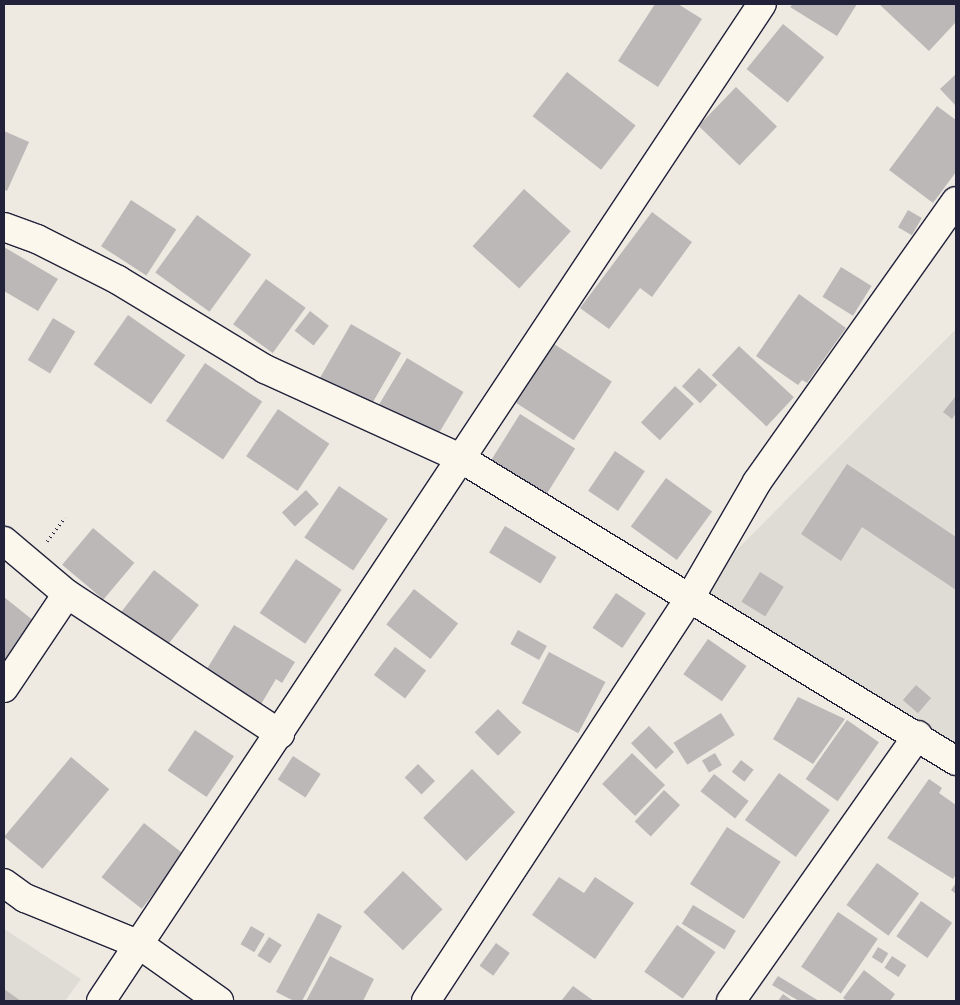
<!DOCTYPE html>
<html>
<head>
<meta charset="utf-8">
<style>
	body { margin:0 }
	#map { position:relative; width:960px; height:1005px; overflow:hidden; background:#eeeae2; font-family:"Indie Flower",sans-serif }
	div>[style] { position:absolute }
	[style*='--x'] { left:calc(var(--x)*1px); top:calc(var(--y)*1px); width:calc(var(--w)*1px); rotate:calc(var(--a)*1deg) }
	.built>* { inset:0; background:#dfdbd5 }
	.building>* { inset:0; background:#bcb8b8; transform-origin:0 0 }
	.path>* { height:3px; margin-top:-1.5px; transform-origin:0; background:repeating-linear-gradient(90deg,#22223b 0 1px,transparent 0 5px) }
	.roads { filter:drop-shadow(1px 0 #22223b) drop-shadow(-1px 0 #22223b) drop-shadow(0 1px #22223b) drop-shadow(0 -1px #22223b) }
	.minor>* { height:28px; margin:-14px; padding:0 14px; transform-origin:14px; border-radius:14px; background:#fbf7ec }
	span { translate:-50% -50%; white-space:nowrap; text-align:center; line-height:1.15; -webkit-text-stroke:4px #fbf7ec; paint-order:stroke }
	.frame { position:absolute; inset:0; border:5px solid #22223b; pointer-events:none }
</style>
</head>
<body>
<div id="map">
	<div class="built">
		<div style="clip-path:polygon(956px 329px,956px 777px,691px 596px)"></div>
		<div style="clip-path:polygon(4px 929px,81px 979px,65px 1001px,4px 1001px)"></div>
	</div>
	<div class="building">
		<div style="clip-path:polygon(655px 4px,678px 4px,702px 19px,658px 87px,618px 61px)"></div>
		<div style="clip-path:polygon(793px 4px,857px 4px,837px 36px,790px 7px)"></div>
		<div style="clip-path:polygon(879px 4px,956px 4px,956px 22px,929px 51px)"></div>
		<div style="left:783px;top:24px;width:53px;height:58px;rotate:39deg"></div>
		<div style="left:567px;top:72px;width:87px;height:56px;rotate:38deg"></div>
		<div style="clip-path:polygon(956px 74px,956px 106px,940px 89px)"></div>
		<div style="left:736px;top:87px;width:57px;height:54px;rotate:44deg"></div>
		<div style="clip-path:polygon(937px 106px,956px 120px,956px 172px,933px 203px,889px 170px)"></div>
		<div style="clip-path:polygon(4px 131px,29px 142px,7px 191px,4px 190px)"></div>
		<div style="left:524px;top:189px;width:63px;height:77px;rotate:42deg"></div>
		<div style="left:131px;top:200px;width:54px;height:55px;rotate:33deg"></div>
		<div style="left:908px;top:210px;width:16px;height:20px;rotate:30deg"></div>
		<div style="clip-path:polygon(652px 212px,692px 242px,652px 297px,640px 288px,609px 329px,580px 308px)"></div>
		<div style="left:197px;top:215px;width:67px;height:71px;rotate:36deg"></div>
		<div style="clip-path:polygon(4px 247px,58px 279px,38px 311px,4px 291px)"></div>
		<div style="left:841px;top:267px;width:36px;height:35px;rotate:32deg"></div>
		<div style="left:266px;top:279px;width:49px;height:56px;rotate:36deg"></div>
		<div style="clip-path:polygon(799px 294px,846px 328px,807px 383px,802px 380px,798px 385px,756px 356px)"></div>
		<div style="left:310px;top:311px;width:24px;height:25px;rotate:38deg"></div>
		<div style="left:128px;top:315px;width:70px;height:60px;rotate:35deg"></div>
		<div style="left:53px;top:318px;width:26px;height:49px;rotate:31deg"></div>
		<div style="left:351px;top:324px;width:58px;height:62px;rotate:30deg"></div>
		<div style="left:554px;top:344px;width:69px;height:70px;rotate:33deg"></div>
		<div style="left:739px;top:346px;width:75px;height:40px;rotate:43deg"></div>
		<div style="left:407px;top:358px;width:66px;height:68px;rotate:31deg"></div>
		<div style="left:205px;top:363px;width:69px;height:70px;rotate:34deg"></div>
		<div style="left:699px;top:368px;width:25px;height:25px;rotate:43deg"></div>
		<div style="left:675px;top:386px;width:26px;height:50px;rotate:43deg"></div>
		<div style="clip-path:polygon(956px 396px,956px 413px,952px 419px,943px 412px)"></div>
		<div style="left:278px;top:409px;width:62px;height:57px;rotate:34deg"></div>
		<div style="left:520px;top:414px;width:65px;height:74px;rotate:32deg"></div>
		<div style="left:615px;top:451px;width:36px;height:48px;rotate:34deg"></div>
		<div style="clip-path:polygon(847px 464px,956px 537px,956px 590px,862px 527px,841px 561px,801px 534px)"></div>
		<div style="left:666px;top:478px;width:57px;height:60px;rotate:36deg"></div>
		<div style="left:339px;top:486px;width:59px;height:62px;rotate:34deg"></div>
		<div style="left:306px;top:490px;width:19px;height:33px;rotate:47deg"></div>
		<div style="left:505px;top:526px;width:60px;height:31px;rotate:31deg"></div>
		<div style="left:93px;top:528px;width:54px;height:48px;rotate:40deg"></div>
		<div style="left:296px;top:559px;width:55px;height:65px;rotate:34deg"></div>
		<div style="left:154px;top:570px;width:57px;height:53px;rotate:38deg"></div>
		<div style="left:760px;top:572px;width:28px;height:35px;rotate:32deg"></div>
		<div style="left:414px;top:589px;width:56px;height:45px;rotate:38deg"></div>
		<div style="left:616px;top:593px;width:36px;height:42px;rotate:34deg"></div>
		<div style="clip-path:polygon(4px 597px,34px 621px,4px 660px)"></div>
		<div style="clip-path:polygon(234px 625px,295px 662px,282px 683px,276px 679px,260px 706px,205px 672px)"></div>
		<div style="left:518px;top:630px;width:33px;height:16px;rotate:29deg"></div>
		<div style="left:708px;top:639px;width:47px;height:43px;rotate:35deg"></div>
		<div style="left:395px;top:647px;width:39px;height:35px;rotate:37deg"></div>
		<div style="left:549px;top:652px;width:64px;height:58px;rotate:28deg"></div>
		<div style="left:916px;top:685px;width:20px;height:20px;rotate:41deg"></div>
		<div style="clip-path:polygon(798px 697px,845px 719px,813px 764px,773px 739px)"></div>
		<div style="left:498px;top:709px;width:33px;height:33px;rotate:45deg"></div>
		<div style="left:721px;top:713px;width:26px;height:56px;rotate:58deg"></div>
		<div style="left:847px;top:720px;width:39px;height:72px;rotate:35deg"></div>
		<div style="left:649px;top:726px;width:36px;height:25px;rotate:46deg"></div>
		<div style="left:195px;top:730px;width:47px;height:49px;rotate:34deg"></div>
		<div style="left:632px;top:753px;width:46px;height:43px;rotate:44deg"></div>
		<div style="left:715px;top:753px;width:14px;height:15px;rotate:60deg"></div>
		<div style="left:293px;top:756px;width:33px;height:28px;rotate:33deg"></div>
		<div style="left:71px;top:757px;width:50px;height:104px;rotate:40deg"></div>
		<div style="left:741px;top:760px;width:16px;height:15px;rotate:38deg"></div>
		<div style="left:418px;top:764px;width:24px;height:19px;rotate:45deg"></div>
		<div style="left:472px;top:769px;width:61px;height:69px;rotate:45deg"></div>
		<div style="left:779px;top:773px;width:63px;height:58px;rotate:36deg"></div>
		<div style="left:714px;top:774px;width:44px;height:22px;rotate:38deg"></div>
		<div style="clip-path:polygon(929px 779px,942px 788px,939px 793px,956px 805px,956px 874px,953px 879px,887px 838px)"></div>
		<div style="left:664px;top:790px;width:22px;height:43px;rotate:43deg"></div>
		<div style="left:144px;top:823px;width:51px;height:69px;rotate:38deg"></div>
		<div style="left:727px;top:827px;width:64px;height:68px;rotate:33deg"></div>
		<div style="left:877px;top:863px;width:52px;height:52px;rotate:36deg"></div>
		<div style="left:403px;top:871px;width:55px;height:57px;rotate:44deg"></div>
		<div style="clip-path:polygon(559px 877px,584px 893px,595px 877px,634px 903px,595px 959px,532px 915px)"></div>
		<div style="clip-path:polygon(956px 883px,956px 894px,951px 890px)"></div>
		<div style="left:921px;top:901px;width:38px;height:43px;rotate:35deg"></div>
		<div style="left:693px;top:905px;width:50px;height:22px;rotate:31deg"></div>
		<div style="left:838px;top:912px;width:48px;height:66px;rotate:34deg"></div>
		<div style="clip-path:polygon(318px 913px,342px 926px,302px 1001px,294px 1001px,276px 992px)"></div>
		<div style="left:677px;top:925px;width:47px;height:57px;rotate:35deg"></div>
		<div style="left:251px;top:926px;width:16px;height:21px;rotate:30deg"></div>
		<div style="left:269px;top:937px;width:15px;height:22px;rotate:32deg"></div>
		<div style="left:496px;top:943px;width:17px;height:28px;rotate:36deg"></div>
		<div style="left:878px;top:947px;width:12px;height:12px;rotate:31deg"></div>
		<div style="clip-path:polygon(330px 956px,374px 979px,363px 1001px,306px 1001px)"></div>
		<div style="left:892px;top:956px;width:17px;height:14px;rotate:33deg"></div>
		<div style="clip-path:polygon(864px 970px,895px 994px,890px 1001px,847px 1001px,843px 998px)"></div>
		<div style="clip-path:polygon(778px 976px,819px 1001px,799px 1001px,772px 985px)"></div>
		<div style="clip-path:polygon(573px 986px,594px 1001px,561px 1001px)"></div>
		<div style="clip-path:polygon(4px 989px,21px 1001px,4px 1001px)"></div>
		<div style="clip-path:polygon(783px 994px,793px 1001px,778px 1001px)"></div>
	</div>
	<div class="path">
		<div style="--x:47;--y:541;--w:30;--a:-53"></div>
	</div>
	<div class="roads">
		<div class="minor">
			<div style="--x:4;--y:227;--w:35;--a:20"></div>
			<div style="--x:37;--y:239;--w:91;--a:26.8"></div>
			<div style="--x:118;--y:280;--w:172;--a:31.2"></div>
			<div style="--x:265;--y:369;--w:214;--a:24.5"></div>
			<div style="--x:460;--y:458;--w:581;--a:31.42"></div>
			<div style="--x:4;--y:541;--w:82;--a:40.1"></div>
			<div style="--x:67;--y:594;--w:255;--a:33.3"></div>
			<div style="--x:4;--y:688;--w:113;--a:-56.2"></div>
			<div style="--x:4;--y:883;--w:26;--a:36"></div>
			<div style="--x:25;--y:898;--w:124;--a:22.2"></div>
			<div style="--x:140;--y:945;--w:97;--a:35.3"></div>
			<div style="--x:101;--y:1001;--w:1196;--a:-56.46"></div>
			<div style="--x:426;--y:1001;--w:484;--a:-56.8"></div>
			<div style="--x:691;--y:596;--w:132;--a:-59.9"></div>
			<div style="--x:757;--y:482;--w:344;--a:-54.7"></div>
			<div style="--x:731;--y:1001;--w:325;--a:-54.9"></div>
		</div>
	</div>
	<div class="frame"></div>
</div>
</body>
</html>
